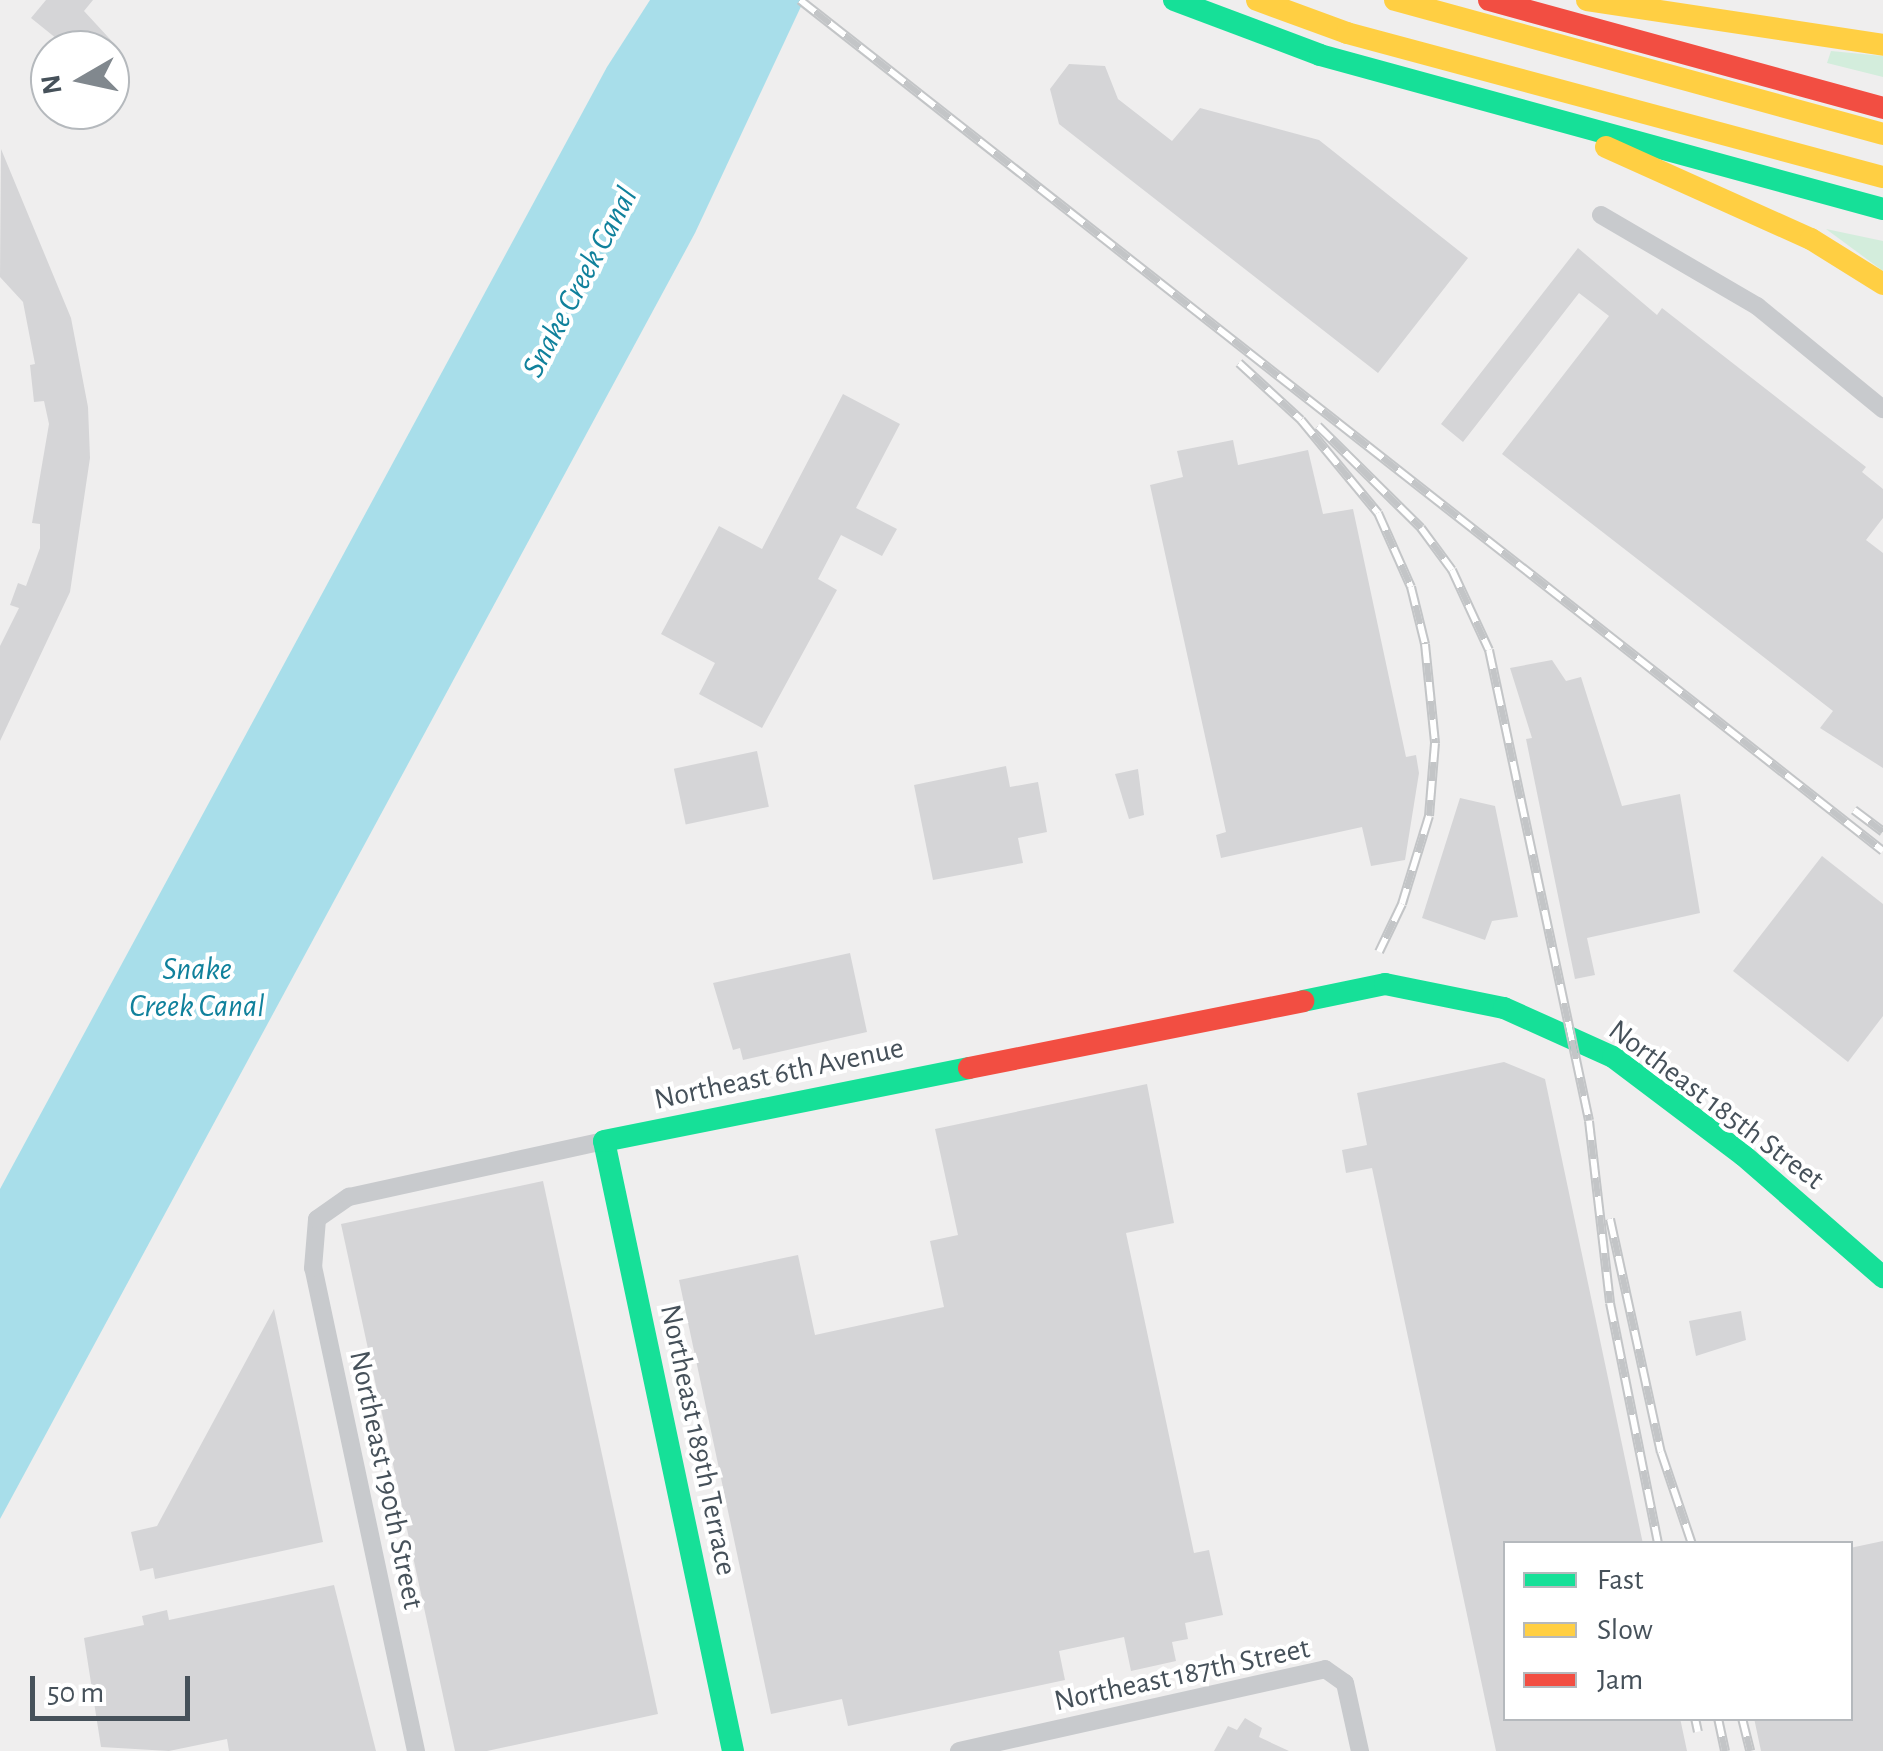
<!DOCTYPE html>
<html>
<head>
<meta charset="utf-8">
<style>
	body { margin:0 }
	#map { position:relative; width:1883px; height:1751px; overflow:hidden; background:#efeeee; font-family:"Alegreya Sans",sans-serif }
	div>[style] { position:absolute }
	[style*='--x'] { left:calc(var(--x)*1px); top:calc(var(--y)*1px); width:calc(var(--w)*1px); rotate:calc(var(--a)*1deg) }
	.green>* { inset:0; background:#d3eddc }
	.water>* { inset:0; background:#a8deea }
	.building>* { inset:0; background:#d5d5d7; transform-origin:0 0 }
	.street>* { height:18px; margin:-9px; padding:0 9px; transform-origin:9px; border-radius:9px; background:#c8cacd }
	.fast>* { height:22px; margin:-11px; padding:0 11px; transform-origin:11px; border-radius:11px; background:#16e098 }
	.slow>* { height:22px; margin:-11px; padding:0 11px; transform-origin:11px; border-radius:11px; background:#ffcf43 }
	.jam>* { height:22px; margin:-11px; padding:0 11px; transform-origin:11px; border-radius:11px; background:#f24e42 }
	.rail>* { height:10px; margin-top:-5px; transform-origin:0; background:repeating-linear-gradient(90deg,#fff 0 19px,#c3c5c7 0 38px); box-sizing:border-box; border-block:2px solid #c3c5c7 }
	span { translate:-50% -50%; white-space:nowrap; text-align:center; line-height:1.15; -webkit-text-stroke:8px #fff; paint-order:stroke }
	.street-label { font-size:30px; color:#46515a }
	.water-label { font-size:32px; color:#10819c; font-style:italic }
	.legend { position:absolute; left:1503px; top:1541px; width:350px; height:180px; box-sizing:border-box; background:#fff; border:2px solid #b5b9bd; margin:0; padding:12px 18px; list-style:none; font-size:30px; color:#46515a }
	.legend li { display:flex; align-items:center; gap:20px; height:50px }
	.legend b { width:50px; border:2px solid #b5b9bd }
	.north { position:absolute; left:30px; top:30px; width:100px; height:100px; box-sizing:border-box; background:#fff; border:2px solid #b5b9bd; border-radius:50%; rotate:261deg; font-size:28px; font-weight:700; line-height:40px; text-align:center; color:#46515a }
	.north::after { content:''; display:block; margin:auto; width:35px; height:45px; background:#81888e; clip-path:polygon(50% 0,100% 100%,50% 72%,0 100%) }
	.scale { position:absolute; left:30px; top:1676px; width:160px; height:45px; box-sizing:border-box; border:5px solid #46515a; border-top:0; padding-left:12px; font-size:30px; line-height:35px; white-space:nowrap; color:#46515a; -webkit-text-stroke:8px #fff; paint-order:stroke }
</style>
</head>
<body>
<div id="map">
	<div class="green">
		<div style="clip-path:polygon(1831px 51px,1883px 56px,1883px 77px,1827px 63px)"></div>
		<div style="clip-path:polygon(1826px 229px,1883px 241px,1883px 271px)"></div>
	</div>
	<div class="water">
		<div style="clip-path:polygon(650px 0,804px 0,695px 233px,0 1519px,0 1189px,607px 67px)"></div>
	</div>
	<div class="building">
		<div style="clip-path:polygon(46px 0,93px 0,84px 11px,120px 50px,56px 50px,62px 43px,31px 18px)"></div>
		<div style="clip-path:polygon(1069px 64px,1105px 66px,1118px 99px,1172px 141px,1200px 108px,1319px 140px,1468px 258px,1378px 373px,1059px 124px,1050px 89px)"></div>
		<div style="clip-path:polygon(1px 149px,71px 318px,88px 407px,90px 458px,70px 592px,0 741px,0 646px,19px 608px,10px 605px,18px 583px,26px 586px,40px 548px,40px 524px,32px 523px,49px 424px,44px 401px,34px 402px,30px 365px,35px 364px,23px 302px,0 277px)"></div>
		<div style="clip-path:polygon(1578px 248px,1657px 315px,1662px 308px,1866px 467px,1862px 472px,1883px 489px,1883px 518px,1866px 540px,1883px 553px,1883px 768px,1820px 728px,1833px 711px,1502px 454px,1609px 316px,1579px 293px,1463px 442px,1441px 424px)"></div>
		<div style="clip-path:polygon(843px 394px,900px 424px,856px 508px,897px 529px,882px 556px,841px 535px,818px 579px,837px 590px,762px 728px,699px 694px,715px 663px,661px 634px,719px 526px,762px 549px)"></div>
		<div style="clip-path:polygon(1233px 440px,1238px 465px,1308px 450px,1323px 514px,1353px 509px,1406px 757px,1416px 755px,1419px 773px,1405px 860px,1371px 866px,1362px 827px,1221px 858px,1216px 835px,1226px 832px,1150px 485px,1183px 477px,1177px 451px)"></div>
		<div style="clip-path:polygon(1552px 660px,1566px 681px,1581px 677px,1622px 806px,1680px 794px,1700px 913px,1587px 938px,1595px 975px,1575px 979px,1526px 739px,1532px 738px,1510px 668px)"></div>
		<div style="left:757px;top:751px;width:57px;height:85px;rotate:78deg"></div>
		<div style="clip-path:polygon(1006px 766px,1010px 787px,1038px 782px,1047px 832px,1018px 838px,1023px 863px,933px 880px,914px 785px)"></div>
		<div style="clip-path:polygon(1138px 769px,1144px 815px,1129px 819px,1115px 774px)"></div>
		<div style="clip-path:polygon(1460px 798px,1495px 806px,1518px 917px,1492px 921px,1485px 940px,1422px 918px)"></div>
		<div style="clip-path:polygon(1822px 856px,1883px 904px,1883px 1016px,1848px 1062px,1733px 971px)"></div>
		<div style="clip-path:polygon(850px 953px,867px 1032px,743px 1060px,740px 1048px,733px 1050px,713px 983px)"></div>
		<div style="clip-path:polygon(1504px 1062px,1545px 1079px,1643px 1544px,1506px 1544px,1506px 1718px,1680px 1718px,1687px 1751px,1496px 1751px,1372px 1168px,1346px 1173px,1342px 1150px,1367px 1145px,1357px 1093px)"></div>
		<div style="clip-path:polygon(1147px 1084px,1174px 1223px,1126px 1233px,1194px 1553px,1209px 1550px,1223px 1615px,1185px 1623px,1188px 1639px,1172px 1642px,1176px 1661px,1131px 1671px,1124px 1637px,1059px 1651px,1065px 1680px,848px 1726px,842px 1699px,771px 1714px,679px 1280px,798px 1255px,815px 1335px,944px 1307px,930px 1241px,958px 1235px,935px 1129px)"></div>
		<div style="clip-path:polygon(543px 1181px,658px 1714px,487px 1751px,455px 1751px,341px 1224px)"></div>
		<div style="clip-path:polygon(274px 1309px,323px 1542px,155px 1579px,153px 1568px,140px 1571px,131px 1532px,157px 1526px)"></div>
		<div style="clip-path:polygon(1741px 1311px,1746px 1340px,1696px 1356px,1689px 1321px)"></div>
		<div style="clip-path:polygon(1883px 1541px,1883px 1751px,1761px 1751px,1754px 1718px,1850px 1718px,1850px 1548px)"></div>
		<div style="clip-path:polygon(334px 1585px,376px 1751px,229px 1751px,227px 1739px,169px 1751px,101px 1747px,84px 1638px,144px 1625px,142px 1616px,167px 1610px,169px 1620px)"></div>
		<div style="clip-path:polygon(1245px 1718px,1262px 1728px,1259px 1737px,1289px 1751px,1214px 1751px,1228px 1726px,1237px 1730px)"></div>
	</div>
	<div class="street">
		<div style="--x:1601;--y:215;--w:181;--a:30.3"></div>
		<div style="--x:1757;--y:306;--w:163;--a:39.3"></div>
		<div style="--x:416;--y:1751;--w:494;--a:-102"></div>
		<div style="--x:313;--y:1268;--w:49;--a:-85.3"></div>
		<div style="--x:317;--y:1219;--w:39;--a:-35"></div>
		<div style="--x:349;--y:1197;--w:261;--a:-12.4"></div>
		<div style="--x:959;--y:1751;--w:375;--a:-12.6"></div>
		<div style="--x:1325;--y:1669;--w:24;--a:35"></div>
		<div style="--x:1345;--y:1683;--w:70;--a:77.6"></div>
	</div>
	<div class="fast">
		<div style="--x:1174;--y:0;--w:156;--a:20.6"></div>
		<div style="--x:1320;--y:55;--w:584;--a:15.3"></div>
		<div style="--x:1303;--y:1001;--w:84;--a:-11.7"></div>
		<div style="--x:1385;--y:984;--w:121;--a:11.4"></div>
		<div style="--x:1504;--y:1008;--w:120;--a:24.2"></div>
		<div style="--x:1613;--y:1057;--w:163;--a:37"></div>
		<div style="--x:1743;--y:1155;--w:186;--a:41.1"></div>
		<div style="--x:733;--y:1751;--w:623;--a:-101.94"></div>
		<div style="--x:604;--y:1141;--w:372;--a:-11.3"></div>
	</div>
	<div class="slow">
		<div style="--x:1257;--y:0;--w:96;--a:20.1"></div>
		<div style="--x:1347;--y:33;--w:555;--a:15.04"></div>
		<div style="--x:1395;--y:0;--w:506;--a:15.35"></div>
		<div style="--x:1587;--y:0;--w:299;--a:8.6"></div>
		<div style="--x:1606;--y:147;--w:225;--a:24.2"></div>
		<div style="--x:1811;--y:239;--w:85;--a:32"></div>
	</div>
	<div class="jam">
		<div style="--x:1489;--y:0;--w:409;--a:15.3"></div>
		<div style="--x:969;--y:1068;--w:341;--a:-11.3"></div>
	</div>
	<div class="rail">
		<div style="--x:800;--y:0;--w:1377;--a:38.16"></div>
		<div style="--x:1239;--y:363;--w:84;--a:42.6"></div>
		<div style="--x:1301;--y:420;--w:121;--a:50.4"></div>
		<div style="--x:1378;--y:513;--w:81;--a:66"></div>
		<div style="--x:1411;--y:587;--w:59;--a:76.2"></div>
		<div style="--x:1425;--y:644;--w:100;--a:84.2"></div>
		<div style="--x:1435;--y:743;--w:73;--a:94.7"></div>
		<div style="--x:1429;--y:816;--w:92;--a:107.1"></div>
		<div style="--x:1402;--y:904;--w:53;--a:115.6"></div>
		<div style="--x:1318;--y:426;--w:145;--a:44.7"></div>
		<div style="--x:1421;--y:528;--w:52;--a:53.6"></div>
		<div style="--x:1452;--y:570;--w:88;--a:65.2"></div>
		<div style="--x:1489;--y:650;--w:481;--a:78"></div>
		<div style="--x:1589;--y:1121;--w:183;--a:83.4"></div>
		<div style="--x:1610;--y:1303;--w:246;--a:78.7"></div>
		<div style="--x:1854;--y:810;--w:36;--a:37"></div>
		<div style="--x:1610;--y:1219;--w:239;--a:77.7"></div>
		<div style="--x:1661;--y:1452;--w:97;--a:71.4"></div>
		<div style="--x:1695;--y:1718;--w:14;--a:78"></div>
		<div style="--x:1718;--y:1718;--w:34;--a:78"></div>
		<div style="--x:1742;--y:1718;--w:34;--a:76"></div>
	</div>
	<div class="street-label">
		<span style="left:779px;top:1074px;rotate:-12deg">Northeast 6th Avenue</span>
		<span style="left:1716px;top:1105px;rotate:37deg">Northeast 185th Street</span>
		<span style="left:698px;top:1440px;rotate:78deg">Northeast 189th Terrace</span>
		<span style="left:386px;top:1480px;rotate:78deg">Northeast 190th Street</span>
		<span style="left:1182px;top:1675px;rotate:-12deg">Northeast 187th Street</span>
	</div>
	<div class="water-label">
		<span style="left:580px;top:282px;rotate:-62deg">Snake Creek Canal</span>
		<span style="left:197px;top:988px">Snake<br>Creek Canal</span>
	</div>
	<ul class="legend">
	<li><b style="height:12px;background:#16e098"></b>Fast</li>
	<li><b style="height:12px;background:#ffcf43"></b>Slow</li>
	<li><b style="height:12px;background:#f24e42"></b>Jam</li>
	</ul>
	<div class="north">N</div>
	<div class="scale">50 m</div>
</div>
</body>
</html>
